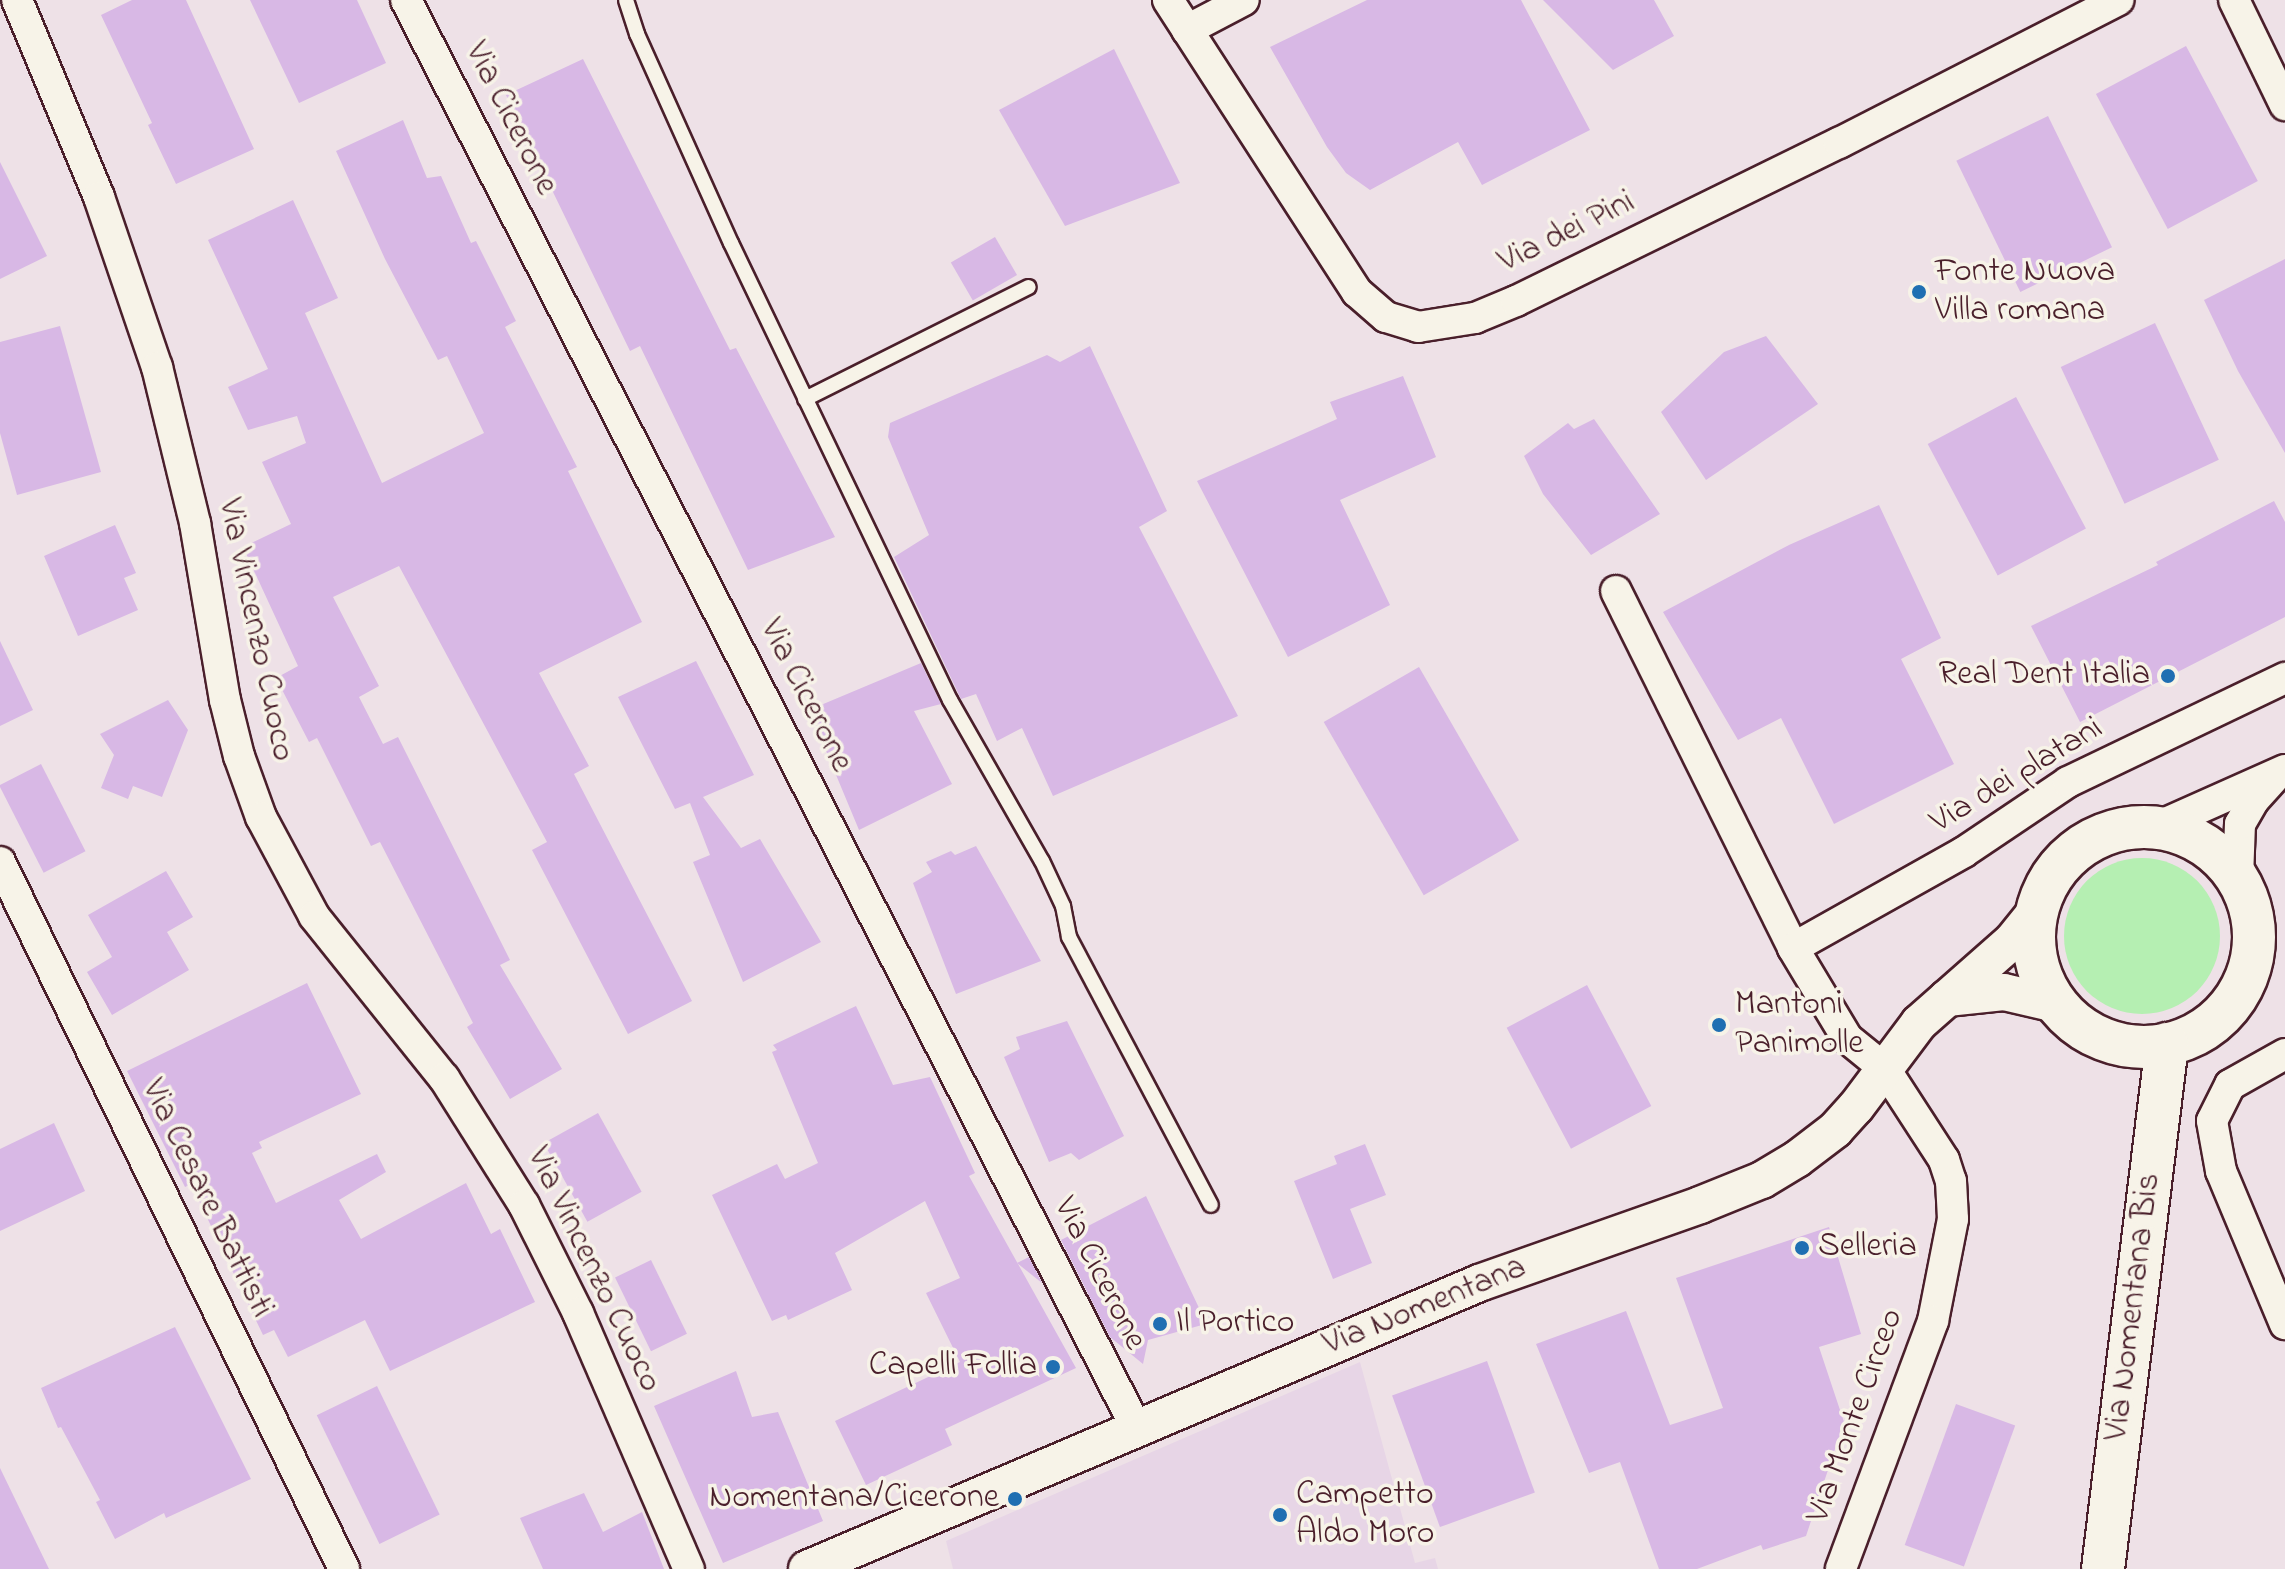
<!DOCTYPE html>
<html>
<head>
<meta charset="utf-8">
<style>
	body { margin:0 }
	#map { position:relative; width:2285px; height:1569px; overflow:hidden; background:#eee1e7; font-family:"Indie Flower",sans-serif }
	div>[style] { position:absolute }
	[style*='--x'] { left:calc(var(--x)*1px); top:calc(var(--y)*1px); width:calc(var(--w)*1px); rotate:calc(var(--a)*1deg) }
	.built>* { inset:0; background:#e7d5e6 }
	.green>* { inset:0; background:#b5efb2 }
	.round { border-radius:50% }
	.building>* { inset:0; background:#d8b8e5; transform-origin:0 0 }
	.roads { filter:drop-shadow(2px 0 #4a1f2b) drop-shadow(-2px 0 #4a1f2b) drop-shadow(0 2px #4a1f2b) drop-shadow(0 -2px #4a1f2b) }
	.service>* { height:14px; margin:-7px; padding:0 7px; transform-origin:7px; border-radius:7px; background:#f7f3e8 }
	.minor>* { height:30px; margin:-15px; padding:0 15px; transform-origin:15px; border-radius:15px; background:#f7f3e8 }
	.tertiary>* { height:36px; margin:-18px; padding:0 18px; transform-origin:18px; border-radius:18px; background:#f7f3e8 }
	.secondary>* { height:42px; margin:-21px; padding:0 21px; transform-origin:21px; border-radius:21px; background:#f7f3e8 }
	.secondary>.ring { margin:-21px; padding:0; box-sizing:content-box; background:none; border:42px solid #f7f3e8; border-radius:50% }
	.dots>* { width:22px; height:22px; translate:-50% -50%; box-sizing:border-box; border:4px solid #f7f3e8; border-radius:50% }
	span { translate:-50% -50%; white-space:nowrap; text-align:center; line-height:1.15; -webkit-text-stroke:7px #f7f3e8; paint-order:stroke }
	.street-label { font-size:34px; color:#4a1f2b }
	.poi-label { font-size:34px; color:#4a1f2b }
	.left { translate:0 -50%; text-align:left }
	.right { translate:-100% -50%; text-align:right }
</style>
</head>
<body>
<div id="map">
	<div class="built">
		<div style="clip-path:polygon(1360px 1362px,1415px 1563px,1435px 1558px,1438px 1569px,953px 1569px,946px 1541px)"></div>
	</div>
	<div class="green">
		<div class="round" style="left:2064px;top:858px;width:156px;height:156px"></div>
	</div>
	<div class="building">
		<div style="clip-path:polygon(132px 0,186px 0,254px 149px,176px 184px,148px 125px,152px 123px,101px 15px)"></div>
		<div style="clip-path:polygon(250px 0,357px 0,386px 63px,299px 103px)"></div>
		<div style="clip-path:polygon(1367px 0,1521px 0,1590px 130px,1482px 185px,1458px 142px,1370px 190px,1346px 173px,1327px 147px,1270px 47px)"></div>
		<div style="clip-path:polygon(1543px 0,1654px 0,1674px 36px,1613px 70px)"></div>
		<div style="left:2186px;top:46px;width:153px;height:102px;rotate:62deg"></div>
		<div style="clip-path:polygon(1114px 49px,1180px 183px,1065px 226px,999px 110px)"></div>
		<div style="clip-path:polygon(583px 59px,730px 350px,736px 348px,835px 537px,748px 570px,640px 346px,630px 351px,506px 95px)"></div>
		<div style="left:2048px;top:116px;width:146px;height:102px;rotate:64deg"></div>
		<div style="clip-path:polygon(403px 120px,427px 178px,441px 176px,471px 243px,476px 241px,516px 321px,505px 327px,577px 467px,568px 471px,642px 622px,539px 673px,589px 766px,574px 774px,692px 1001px,628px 1034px,532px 850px,547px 842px,399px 566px,333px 597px,379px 686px,359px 697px,383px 744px,398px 737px,510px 960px,500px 965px,562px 1069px,510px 1099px,467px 1027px,473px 1023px,380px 842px,371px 846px,317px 738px,309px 742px,276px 678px,298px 666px,243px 547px,291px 524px,262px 462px,306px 443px,297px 416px,248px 430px,228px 387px,268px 369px,208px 240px,293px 200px,338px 298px,305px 313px,382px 483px,484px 433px,447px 356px,438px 360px,385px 259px,336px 151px)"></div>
		<div style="clip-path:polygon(0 162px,47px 256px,0 279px)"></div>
		<div style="left:995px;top:237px;width:44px;height:51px;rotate:60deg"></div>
		<div style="clip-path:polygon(2285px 259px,2285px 453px,2238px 371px,2204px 300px)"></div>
		<div style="left:2155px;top:323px;width:151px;height:104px;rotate:65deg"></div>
		<div style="clip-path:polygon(60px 326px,101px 472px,17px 495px,0 433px,0 342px)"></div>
		<div style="clip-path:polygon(1766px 336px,1818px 404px,1706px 480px,1661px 412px,1724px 352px)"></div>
		<div style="clip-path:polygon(1090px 346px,1167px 511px,1139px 527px,1238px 716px,1053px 796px,1022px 728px,997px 741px,976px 694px,961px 699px,894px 557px,929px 535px,888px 437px,890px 423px,1047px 355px,1060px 362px)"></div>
		<div style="clip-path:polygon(1403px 376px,1436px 457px,1340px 500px,1390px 605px,1288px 657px,1197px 481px,1337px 419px,1330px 402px)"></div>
		<div style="left:2016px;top:397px;width:149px;height:100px;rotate:62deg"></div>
		<div style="clip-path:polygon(1594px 419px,1660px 514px,1591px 555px,1543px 494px,1524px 456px,1568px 423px,1574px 429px)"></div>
		<div style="clip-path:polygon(2274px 501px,2285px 522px,2285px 617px,2080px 722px,2031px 626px,2158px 565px,2156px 562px)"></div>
		<div style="clip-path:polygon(1879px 505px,1941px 638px,1901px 659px,1954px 764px,1834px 824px,1781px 718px,1738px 740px,1663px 612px,1789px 545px)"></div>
		<div style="clip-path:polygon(115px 525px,136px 573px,124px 578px,138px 610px,78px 636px,44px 556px)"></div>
		<div style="clip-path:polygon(0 641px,33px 710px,0 726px)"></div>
		<div style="clip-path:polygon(696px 661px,754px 775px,703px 797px,741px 848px,760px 839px,821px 942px,743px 982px,693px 862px,710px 855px,690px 803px,675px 809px,618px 697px)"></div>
		<div style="clip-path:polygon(921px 663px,941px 704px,914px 711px,952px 784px,859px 830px,809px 710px)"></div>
		<div style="left:1419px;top:667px;width:200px;height:110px;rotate:60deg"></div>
		<div style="clip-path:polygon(168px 700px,188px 730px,162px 797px,133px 786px,128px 799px,101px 788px,114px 755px,100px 734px)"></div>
		<div style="left:41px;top:764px;width:98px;height:47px;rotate:63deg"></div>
		<div style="clip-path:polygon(976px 846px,1041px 961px,956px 994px,913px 883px,932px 872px,926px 862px,951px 851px,955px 855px)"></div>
		<div style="clip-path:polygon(166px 871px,193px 917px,167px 932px,189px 970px,112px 1015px,87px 972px,112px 957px,88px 915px)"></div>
		<div style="clip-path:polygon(307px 983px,361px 1094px,259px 1142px,262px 1148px,252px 1153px,276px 1203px,377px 1154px,386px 1172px,339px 1200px,361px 1239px,466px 1183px,491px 1234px,500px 1229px,535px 1302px,390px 1371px,365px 1320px,288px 1357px,274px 1330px,263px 1335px,191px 1184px,185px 1187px,127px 1071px)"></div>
		<div style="left:1587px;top:985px;width:137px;height:91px;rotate:62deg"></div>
		<div style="clip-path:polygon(856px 1006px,893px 1085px,930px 1077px,975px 1173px,969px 1176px,1076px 1368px,945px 1429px,952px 1445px,866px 1485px,835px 1421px,960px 1362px,926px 1293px,960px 1278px,925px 1201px,835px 1253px,852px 1290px,788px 1320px,786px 1315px,772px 1321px,712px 1195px,777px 1164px,785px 1179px,818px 1163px,772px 1052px,777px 1050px,773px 1045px)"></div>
		<div style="clip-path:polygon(1067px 1021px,1124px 1136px,1079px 1160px,1071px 1153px,1049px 1162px,1004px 1057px,1020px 1049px,1016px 1037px)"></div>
		<div style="left:598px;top:1113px;width:90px;height:62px;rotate:61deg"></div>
		<div style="clip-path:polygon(54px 1123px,85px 1191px,0 1231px,0 1149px)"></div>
		<div style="clip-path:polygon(1365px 1144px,1386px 1195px,1350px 1209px,1372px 1263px,1333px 1279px,1294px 1181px,1337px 1164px,1334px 1156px)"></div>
		<div style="clip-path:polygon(1146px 1196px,1200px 1310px,1202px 1325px,1148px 1340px,1143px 1364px,1110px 1337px,1061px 1240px)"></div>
		<div style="clip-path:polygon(1829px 1227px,1861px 1334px,1819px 1347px,1844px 1422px,1806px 1536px,1763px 1550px,1761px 1545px,1697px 1569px,1659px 1569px,1620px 1462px,1589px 1473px,1536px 1344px,1626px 1311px,1670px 1425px,1723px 1408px,1676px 1278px)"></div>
		<div style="clip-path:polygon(1029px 1257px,1042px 1283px,1017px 1263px)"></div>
		<div style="left:651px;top:1260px;width:82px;height:40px;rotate:64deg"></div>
		<div style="clip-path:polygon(175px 1327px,251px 1479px,166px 1518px,164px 1513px,115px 1539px,96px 1502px,100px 1500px,61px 1427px,58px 1428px,41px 1388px)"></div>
		<div style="left:1487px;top:1361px;width:140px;height:101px;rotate:70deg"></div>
		<div style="clip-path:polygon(736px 1371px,752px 1417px,778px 1412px,823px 1521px,723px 1563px,654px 1406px)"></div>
		<div style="left:377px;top:1386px;width:143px;height:67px;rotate:64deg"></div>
		<div style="left:1956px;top:1404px;width:63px;height:150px;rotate:20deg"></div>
		<div style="clip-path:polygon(0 1468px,49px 1569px,0 1569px)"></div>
		<div style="clip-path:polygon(584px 1493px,603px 1532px,642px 1512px,664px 1569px,543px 1569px,520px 1518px)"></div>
	</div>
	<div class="roads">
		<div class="service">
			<div style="--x:626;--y:0;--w:36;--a:72"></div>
			<div style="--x:637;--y:34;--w:229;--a:65.8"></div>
			<div style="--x:731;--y:243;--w:507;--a:64.4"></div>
			<div style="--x:950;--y:700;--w:185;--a:60.3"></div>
			<div style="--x:1042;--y:861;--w:50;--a:65"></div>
			<div style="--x:1063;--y:906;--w:32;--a:79"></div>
			<div style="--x:1069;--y:937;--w:303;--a:62.1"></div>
			<div style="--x:805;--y:399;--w:250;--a:-26.6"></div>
		</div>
		<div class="minor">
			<div style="--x:17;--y:0;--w:213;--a:67.4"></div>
			<div style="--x:99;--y:197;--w:180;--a:71.2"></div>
			<div style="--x:157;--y:367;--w:161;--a:76.3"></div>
			<div style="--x:195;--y:523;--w:180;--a:80.4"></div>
			<div style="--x:225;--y:700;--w:58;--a:76"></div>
			<div style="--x:239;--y:756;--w:65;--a:70.2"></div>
			<div style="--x:261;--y:817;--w:112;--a:61.8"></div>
			<div style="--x:314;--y:916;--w:208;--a:51.3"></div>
			<div style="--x:444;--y:1078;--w:150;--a:57.8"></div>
			<div style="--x:524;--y:1205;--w:121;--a:63.4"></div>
			<div style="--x:578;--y:1313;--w:279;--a:66.6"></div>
			<div style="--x:406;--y:0;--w:1603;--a:62.91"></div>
			<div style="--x:1168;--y:0;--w:348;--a:57.1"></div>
			<div style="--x:1357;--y:292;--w:38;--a:41"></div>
			<div style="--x:1386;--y:317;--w:34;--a:17"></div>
			<div style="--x:1418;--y:327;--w:58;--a:-9"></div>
			<div style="--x:1475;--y:318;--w:44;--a:-22.5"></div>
			<div style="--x:1516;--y:301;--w:360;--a:-26.1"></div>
			<div style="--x:1839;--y:143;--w:314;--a:-27.1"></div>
			<div style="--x:2234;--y:0;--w:117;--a:64.1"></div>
			<div style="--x:1187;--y:30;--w:64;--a:-27.8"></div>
			<div style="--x:1616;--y:591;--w:398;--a:63.6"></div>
			<div style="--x:1793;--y:948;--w:105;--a:59"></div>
			<div style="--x:1847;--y:1038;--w:49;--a:39.2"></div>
			<div style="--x:1885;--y:1069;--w:108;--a:57"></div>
			<div style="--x:1944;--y:1160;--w:22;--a:72"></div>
			<div style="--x:1951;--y:1181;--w:38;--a:87"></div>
			<div style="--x:1953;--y:1219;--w:104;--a:101.1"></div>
			<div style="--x:1933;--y:1321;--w:265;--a:110.4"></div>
			<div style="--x:2157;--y:827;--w:140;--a:-24"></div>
			<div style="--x:0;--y:862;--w:786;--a:64.05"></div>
			<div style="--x:2238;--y:878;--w:54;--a:-87.9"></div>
			<div style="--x:2240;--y:824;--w:28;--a:-60"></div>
			<div style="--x:2254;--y:800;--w:27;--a:-48"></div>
			<div style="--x:1793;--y:948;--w:196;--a:-29.3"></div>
			<div style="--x:1964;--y:852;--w:125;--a:-33.9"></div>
			<div style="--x:2068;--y:782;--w:241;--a:-25.6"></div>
			<div style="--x:2285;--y:1054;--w:63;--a:150.6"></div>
			<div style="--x:2230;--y:1085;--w:40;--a:116.6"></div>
			<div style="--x:2212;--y:1121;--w:51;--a:79.8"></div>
			<div style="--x:2221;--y:1171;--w:166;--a:67.3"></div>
		</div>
		<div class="tertiary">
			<div style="--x:1947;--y:998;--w:57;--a:-6"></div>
			<div style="--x:2004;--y:992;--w:53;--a:13"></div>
			<div style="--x:807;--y:1569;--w:730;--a:-23.05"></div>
			<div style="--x:1479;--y:1283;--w:234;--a:-19.4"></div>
			<div style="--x:1700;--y:1205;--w:67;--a:-22"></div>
			<div style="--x:1762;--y:1180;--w:41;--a:-31"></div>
			<div style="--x:1797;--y:1159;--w:48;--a:-37.3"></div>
			<div style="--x:1835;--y:1130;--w:31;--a:-48"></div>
			<div style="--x:1856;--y:1107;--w:105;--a:-53.1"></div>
			<div style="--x:1919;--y:1023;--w:124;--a:-41.4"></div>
			<div style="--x:2012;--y:941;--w:36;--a:-51"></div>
		</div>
		<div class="secondary">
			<div class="ring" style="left:2034px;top:827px;width:178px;height:178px"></div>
			<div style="--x:2103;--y:1569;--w:529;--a:-83.05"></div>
		</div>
	</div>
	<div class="dots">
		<div style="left:1919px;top:292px;background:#1f6fb2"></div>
		<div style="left:2168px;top:676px;background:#1f6fb2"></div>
		<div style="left:1719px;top:1025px;background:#1f6fb2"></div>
		<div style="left:1802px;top:1248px;background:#1f6fb2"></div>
		<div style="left:1160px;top:1324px;background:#1f6fb2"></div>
		<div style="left:1053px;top:1367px;background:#1f6fb2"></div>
		<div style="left:1015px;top:1499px;background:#1f6fb2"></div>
		<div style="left:1280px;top:1515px;background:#1f6fb2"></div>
	</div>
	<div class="street-label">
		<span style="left:510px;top:119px;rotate:63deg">Via Cicerone</span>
		<span style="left:1567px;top:233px;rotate:-26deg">Via dei Pini</span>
		<span style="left:255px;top:630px;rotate:78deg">Via Vincenzo Cuoco</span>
		<span style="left:805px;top:696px;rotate:63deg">Via Cicerone</span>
		<span style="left:2017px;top:776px;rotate:-31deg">Via dei platani</span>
		<span style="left:206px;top:1199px;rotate:64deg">Via Cesare Battisti</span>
		<span style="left:593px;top:1270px;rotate:64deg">Via Vincenzo Cuoco</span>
		<span style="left:1099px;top:1274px;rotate:63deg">Via Cicerone</span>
		<span style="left:1425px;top:1307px;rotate:-22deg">Via Nomentana</span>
		<span style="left:2134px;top:1307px;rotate:-83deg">Via Nomentana Bis</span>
		<span style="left:1856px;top:1416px;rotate:-70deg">Via Monte Circeo</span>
	</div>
	<div class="poi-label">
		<span class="left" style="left:1935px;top:292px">Fonte Nuova<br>Villa romana</span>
		<span class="right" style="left:2150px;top:676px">Real Dent Italia</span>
		<span class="left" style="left:1735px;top:1025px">Mantoni<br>Panimolle</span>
		<span class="left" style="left:1818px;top:1248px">Selleria</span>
		<span class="left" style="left:1176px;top:1324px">Il Portico</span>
		<span class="right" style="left:1037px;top:1367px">Capelli Follia</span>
		<span class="left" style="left:1296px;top:1515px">Campetto<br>Aldo Moro</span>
		<span class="right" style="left:999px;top:1499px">Nomentana/Cicerone</span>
	</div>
</div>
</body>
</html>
